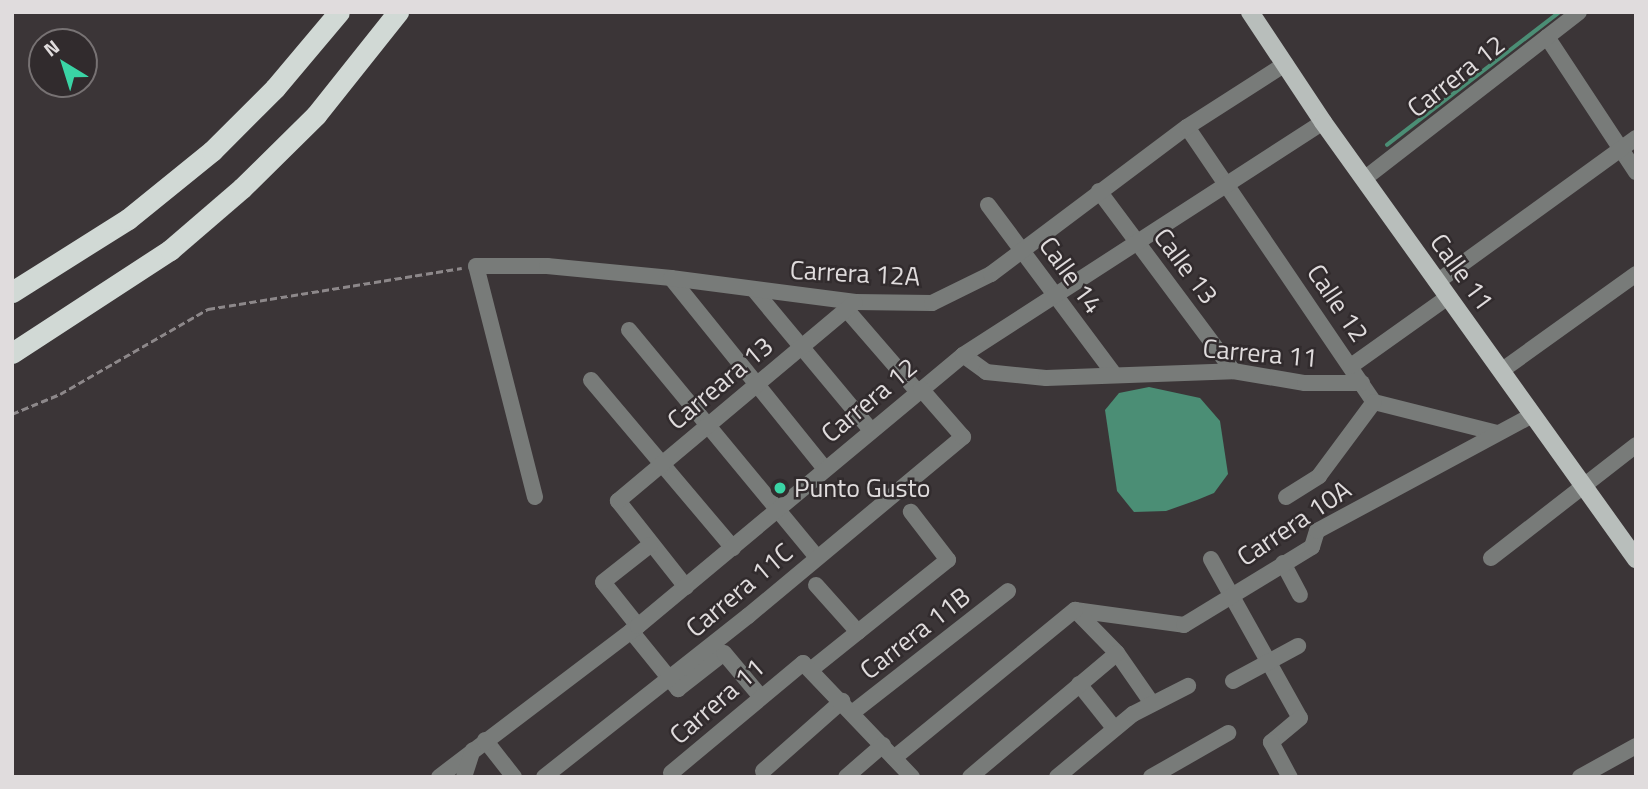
<!DOCTYPE html>
<html>
<head>
<meta charset="utf-8">
<style>
	body { margin:0 }
	#map { position:relative; width:1648px; height:789px; overflow:hidden; background:#3b3537; font-family:"Titillium Web",sans-serif }
	div>[style] { position:absolute }
	[style*='--x'] { left:calc(var(--x)*1px); top:calc(var(--y)*1px); width:calc(var(--w)*1px); rotate:calc(var(--a)*1deg) }
	.water>* { inset:0; background:#4b8e75 }
	.stream>* { height:3.5px; margin:-1.75px; padding:0 1.75px; transform-origin:1.75px; border-radius:1.75px; background:#4b8e75 }
	.path>* { height:2.5px; margin-top:-1.25px; transform-origin:0; background:repeating-linear-gradient(90deg,#8d888a 0 7px,transparent 0 10.5px) }
	.minor>* { height:16px; margin:-8px; padding:0 8px; transform-origin:8px; border-radius:8px; background:#787b79 }
	.major>* { height:18px; margin:-9px; padding:0 9px; transform-origin:9px; border-radius:9px; background:#b8bebb }
	.highway>* { height:21px; margin:-10.5px; padding:0 10.5px; transform-origin:10.5px; border-radius:10.5px; background:#d1d9d5 }
	.dots>* { width:19px; height:19px; translate:-50% -50%; box-sizing:border-box; border:4px solid #312b2d; border-radius:50% }
	span { translate:-50% -50%; white-space:nowrap; text-align:center; line-height:1.15; -webkit-text-stroke:5px #312b2d; paint-order:stroke }
	.street-label { font-size:26px; color:#e0dcdd }
	.poi-label { font-size:26px; color:#e0dcdd }
	.left { translate:0 -50%; text-align:left }
	.frame { position:absolute; inset:0; border:14px solid #e0dcdd; pointer-events:none }
	.north { position:absolute; left:28px; top:28px; width:70px; height:70px; box-sizing:border-box; background:#312b2d; border:2px solid #777273; border-radius:50%; rotate:322deg; font-size:19px; font-weight:700; line-height:28px; text-align:center; color:#e0dcdd }
	.north::after { content:''; display:block; margin:auto; width:24px; height:32px; background:#3ad4a5; clip-path:polygon(50% 0,100% 100%,50% 72%,0 100%) }
</style>
</head>
<body>
<div id="map">
	<div class="water">
		<div style="clip-path:polygon(1149px 387px,1200px 398px,1220px 421px,1228px 474px,1214px 493px,1197px 500px,1166px 511px,1134px 512px,1117px 491px,1105px 410px,1119px 393px)"></div>
	</div>
	<div class="stream">
		<div style="--x:1387;--y:145;--w:218;--a:-37.6"></div>
	</div>
	<div class="path">
		<div style="--x:12;--y:414;--w:52;--a:-22.6"></div>
		<div style="--x:60;--y:394;--w:171;--a:-29.9"></div>
		<div style="--x:208;--y:309;--w:257;--a:-9.2"></div>
	</div>
	<div class="minor">
		<div style="--x:1547;--y:37;--w:162;--a:56.6"></div>
		<div style="--x:1187;--y:127;--w:333;--a:55.8"></div>
		<div style="--x:1374;--y:402;--w:127;--a:14.1"></div>
		<div style="--x:1364;--y:179;--w:272;--a:-37.8"></div>
		<div style="--x:1099;--y:191;--w:224;--a:53.3"></div>
		<div style="--x:988;--y:205;--w:209;--a:53.3"></div>
		<div style="--x:671;--y:278;--w:245;--a:51.1"></div>
		<div style="--x:1437;--y:282;--w:246;--a:-35.9"></div>
		<div style="--x:755;--y:291;--w:181;--a:50.2"></div>
		<div style="--x:846;--y:309;--w:108;--a:49.1"></div>
		<div style="--x:629;--y:330;--w:295;--a:50.4"></div>
		<div style="--x:963;--y:355;--w:29;--a:36"></div>
		<div style="--x:986;--y:372;--w:60;--a:5.7"></div>
		<div style="--x:1046;--y:378;--w:187;--a:-2.1"></div>
		<div style="--x:1233;--y:371;--w:73;--a:9.5"></div>
		<div style="--x:1305;--y:383;--w:57;--a:0"></div>
		<div style="--x:1351;--y:366;--w:119;--a:-35.4"></div>
		<div style="--x:1501;--y:371;--w:166;--a:-35.7"></div>
		<div style="--x:591;--y:380;--w:220;--a:49.8"></div>
		<div style="--x:535;--y:497;--w:238;--a:-104.3"></div>
		<div style="--x:476;--y:266;--w:71;--a:0"></div>
		<div style="--x:547;--y:266;--w:125;--a:5.5"></div>
		<div style="--x:671;--y:278;--w:186;--a:7.4"></div>
		<div style="--x:855;--y:302;--w:77;--a:0.7"></div>
		<div style="--x:932;--y:303;--w:66;--a:-26.2"></div>
		<div style="--x:991;--y:274;--w:245;--a:-36.9"></div>
		<div style="--x:1187;--y:127;--w:117;--a:-32.7"></div>
		<div style="--x:1286;--y:497;--w:39;--a:-32"></div>
		<div style="--x:1319;--y:476;--w:92;--a:-53.4"></div>
		<div style="--x:1491;--y:558;--w:184;--a:-37.9"></div>
		<div style="--x:1211;--y:559;--w:182;--a:60.8"></div>
		<div style="--x:1300;--y:718;--w:38;--a:140"></div>
		<div style="--x:1271;--y:742;--w:40;--a:62"></div>
		<div style="--x:1283;--y:563;--w:36;--a:62"></div>
		<div style="--x:816;--y:585;--w:63;--a:48.2"></div>
		<div style="--x:686;--y:587;--w:110;--a:-128.3"></div>
		<div style="--x:618;--y:501;--w:309;--a:-40"></div>
		<div style="--x:1075;--y:610;--w:110;--a:7.8"></div>
		<div style="--x:1184;--y:625;--w:150;--a:-31.4"></div>
		<div style="--x:1312;--y:547;--w:17;--a:-73"></div>
		<div style="--x:1317;--y:531;--w:244;--a:-28.3"></div>
		<div style="--x:1075;--y:610;--w:60;--a:45.7"></div>
		<div style="--x:1117;--y:653;--w:60;--a:55.2"></div>
		<div style="--x:638;--y:626;--w:56;--a:-128.5"></div>
		<div style="--x:603;--y:582;--w:60;--a:-38.2"></div>
		<div style="--x:631;--y:631;--w:75;--a:51"></div>
		<div style="--x:678;--y:689;--w:58;--a:-38"></div>
		<div style="--x:724;--y:653;--w:56;--a:50.1"></div>
		<div style="--x:813;--y:668;--w:173;--a:-38.7"></div>
		<div style="--x:948;--y:560;--w:61;--a:-127.6"></div>
		<div style="--x:1233;--y:681;--w:74;--a:-28.3"></div>
		<div style="--x:1079;--y:684;--w:56;--a:51.5"></div>
		<div style="--x:852;--y:713;--w:198;--a:-38"></div>
		<div style="--x:485;--y:740;--w:47;--a:51.9"></div>
		<div style="--x:894;--y:758;--w:234;--a:-39.3"></div>
		<div style="--x:763;--y:771;--w:106;--a:-41.5"></div>
		<div style="--x:671;--y:773;--w:172;--a:-39.8"></div>
		<div style="--x:803;--y:663;--w:158;--a:46.3"></div>
		<div style="--x:439;--y:777;--w:250;--a:-37.2"></div>
		<div style="--x:638;--y:626;--w:423;--a:-39.8"></div>
		<div style="--x:963;--y:355;--w:429;--a:-32.9"></div>
		<div style="--x:464;--y:777;--w:28;--a:-72"></div>
		<div style="--x:544;--y:777;--w:260;--a:-38.3"></div>
		<div style="--x:748;--y:616;--w:280;--a:-39.8"></div>
		<div style="--x:963;--y:437;--w:64;--a:-131.2"></div>
		<div style="--x:846;--y:777;--w:49;--a:-40.9"></div>
		<div style="--x:970;--y:777;--w:192;--a:-40.1"></div>
		<div style="--x:1057;--y:777;--w:99;--a:-39.7"></div>
		<div style="--x:1133;--y:714;--w:62;--a:-27"></div>
		<div style="--x:1151;--y:777;--w:89;--a:-29.7"></div>
		<div style="--x:1580;--y:777;--w:64;--a:-29"></div>
	</div>
	<div class="major">
		<div style="--x:1250;--y:12;--w:132;--a:56.4"></div>
		<div style="--x:1323;--y:122;--w:538;--a:54.39"></div>
	</div>
	<div class="highway">
		<div style="--x:12;--y:292;--w:137;--a:-32.2"></div>
		<div style="--x:128;--y:219;--w:108;--a:-39"></div>
		<div style="--x:212;--y:151;--w:89;--a:-45"></div>
		<div style="--x:275;--y:88;--w:99;--a:-49.9"></div>
		<div style="--x:12;--y:353;--w:189;--a:-33.1"></div>
		<div style="--x:170;--y:250;--w:95;--a:-40.7"></div>
		<div style="--x:242;--y:188;--w:104;--a:-44.6"></div>
		<div style="--x:316;--y:115;--w:132;--a:-51.5"></div>
	</div>
	<div class="dots">
		<div style="left:780px;top:488px;background:#3ad4a5"></div>
	</div>
	<div class="street-label">
		<span style="left:1456px;top:76px;rotate:-38deg">Carrera 12</span>
		<span style="left:1186px;top:266px;rotate:53deg">Calle 13</span>
		<span style="left:1462px;top:272px;rotate:54deg">Calle 11</span>
		<span style="left:855px;top:273px;rotate:3deg">Carrera 12A</span>
		<span style="left:1071px;top:275px;rotate:54deg">Calle 14</span>
		<span style="left:1338px;top:303px;rotate:56deg">Calle 12</span>
		<span style="left:1260px;top:353px;rotate:5deg">Carrera 11</span>
		<span style="left:720px;top:383px;rotate:-40deg">Carreara 13</span>
		<span style="left:869px;top:400px;rotate:-40deg">Carrera 12</span>
		<span style="left:1294px;top:523px;rotate:-34deg">Carrera 10A</span>
		<span style="left:739px;top:590px;rotate:-40deg">Carrera 11C</span>
		<span style="left:915px;top:633px;rotate:-38deg">Carrera 11B</span>
		<span style="left:717px;top:701px;rotate:-41deg">Carrera 11</span>
	</div>
	<div class="poi-label">
		<span class="left" style="left:794px;top:488px">Punto Gusto</span>
	</div>
	<div class="frame"></div>
	<div class="north">N</div>
</div>
</body>
</html>
